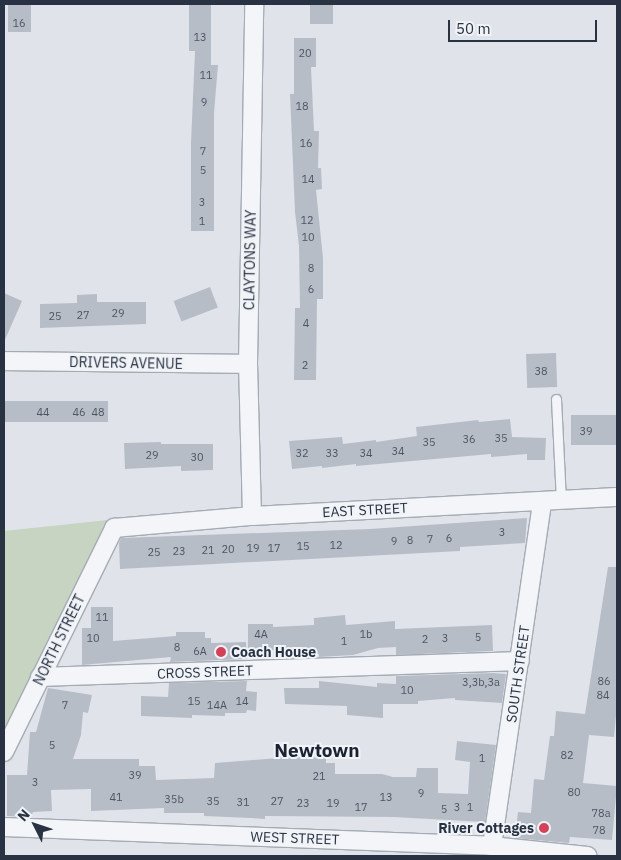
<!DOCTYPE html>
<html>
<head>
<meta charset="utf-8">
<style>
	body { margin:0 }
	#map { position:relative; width:621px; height:860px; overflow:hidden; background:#e0e4ea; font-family:"IBM Plex Sans",sans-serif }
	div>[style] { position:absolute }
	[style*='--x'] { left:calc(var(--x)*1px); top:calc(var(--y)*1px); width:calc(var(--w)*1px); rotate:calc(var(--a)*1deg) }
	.green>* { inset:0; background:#c6d4c1 }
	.building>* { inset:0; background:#b7bdc7; transform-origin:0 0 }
	.roads { filter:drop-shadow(1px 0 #a5abb4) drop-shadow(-1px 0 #a5abb4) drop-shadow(0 1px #a5abb4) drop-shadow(0 -1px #a5abb4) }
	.lane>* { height:9px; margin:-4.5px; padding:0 4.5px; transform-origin:4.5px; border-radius:4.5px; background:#f3f5f8 }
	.street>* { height:18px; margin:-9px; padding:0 9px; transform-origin:9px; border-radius:9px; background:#f3f5f8 }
	.dots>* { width:14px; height:14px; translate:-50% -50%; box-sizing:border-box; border:2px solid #f0f3f7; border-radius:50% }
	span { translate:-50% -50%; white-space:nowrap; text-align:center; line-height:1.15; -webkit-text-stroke:4px #f0f3f7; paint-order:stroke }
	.number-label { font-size:11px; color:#4c5563 }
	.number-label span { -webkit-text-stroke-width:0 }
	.street-label { font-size:14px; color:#283242 }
	.poi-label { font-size:14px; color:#283242; font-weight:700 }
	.left { translate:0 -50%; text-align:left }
	.right { translate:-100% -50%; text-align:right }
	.district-label { font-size:19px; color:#1b2332; font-weight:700 }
	.frame { position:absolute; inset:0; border:5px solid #283242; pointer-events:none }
	.north { position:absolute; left:10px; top:800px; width:50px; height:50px; -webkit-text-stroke:4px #f0f3f7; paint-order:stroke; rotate:311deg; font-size:14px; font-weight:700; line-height:20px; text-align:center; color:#283242 }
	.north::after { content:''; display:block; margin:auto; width:18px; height:22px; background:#283242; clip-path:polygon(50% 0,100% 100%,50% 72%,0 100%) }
	.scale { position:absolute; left:448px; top:20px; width:149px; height:22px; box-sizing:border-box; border:2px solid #283242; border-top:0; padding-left:6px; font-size:15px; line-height:18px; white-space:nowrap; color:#283242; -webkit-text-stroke:4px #f0f3f7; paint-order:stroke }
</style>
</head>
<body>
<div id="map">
	<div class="green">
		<div style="clip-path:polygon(108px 520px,4px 731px,4px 531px)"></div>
	</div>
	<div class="building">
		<div style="left:8px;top:4px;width:23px;height:28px"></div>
		<div style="clip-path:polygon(189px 4px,211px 4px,211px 65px,218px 65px,214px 113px,214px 231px,191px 231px,191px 142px,195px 51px,189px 51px)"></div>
		<div style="left:310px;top:4px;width:23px;height:20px"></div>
		<div style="clip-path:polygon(294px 38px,316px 38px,316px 67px,311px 67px,314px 131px,319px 131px,318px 168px,321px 168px,322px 189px,316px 190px,323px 258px,323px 299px,317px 299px,316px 380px,294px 380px,295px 308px,300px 308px,299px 246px,295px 212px,290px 94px,294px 94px)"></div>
		<div style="left:210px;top:287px;width:22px;height:39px;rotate:69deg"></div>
		<div style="clip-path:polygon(4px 293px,22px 301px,4px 342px)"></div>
		<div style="clip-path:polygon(97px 294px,97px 302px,146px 302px,146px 324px,40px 328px,40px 304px,77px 303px,77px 295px)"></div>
		<div style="left:556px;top:353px;width:34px;height:30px;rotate:88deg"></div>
		<div style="left:4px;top:401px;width:104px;height:21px"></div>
		<div style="left:617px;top:415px;width:30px;height:46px;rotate:90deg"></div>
		<div style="clip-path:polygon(510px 419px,512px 437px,546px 438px,545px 460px,527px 460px,527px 454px,491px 457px,491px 454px,356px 466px,356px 464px,322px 468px,322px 466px,292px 469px,289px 441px,342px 437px,343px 444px,376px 440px,376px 442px,417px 436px,416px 427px,478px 420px,479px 422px)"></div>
		<div style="clip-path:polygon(161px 442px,161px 444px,213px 444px,213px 470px,181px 471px,181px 466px,125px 469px,124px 443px)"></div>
		<div style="clip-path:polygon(527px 518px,525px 543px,460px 547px,460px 551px,120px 569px,119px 543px,121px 538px,370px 529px)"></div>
		<div style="clip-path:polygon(608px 567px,617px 567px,617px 704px,614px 737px,589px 735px,583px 783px,617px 786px,612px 840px,570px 837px,569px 843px,515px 838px,518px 812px,531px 813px,534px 779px,544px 780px,550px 736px,554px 736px,556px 711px,585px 714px)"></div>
		<div style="clip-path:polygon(91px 607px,113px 607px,113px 641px,176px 636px,176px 632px,205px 632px,205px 638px,211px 638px,211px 643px,246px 642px,247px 659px,170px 662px,171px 657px,82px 665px,82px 628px,91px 628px)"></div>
		<div style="clip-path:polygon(345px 615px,346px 625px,395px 621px,395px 629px,492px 625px,493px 651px,396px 655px,396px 647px,378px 648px,353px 655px,319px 657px,319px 654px,279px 657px,278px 650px,248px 650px,248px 624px,273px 624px,273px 627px,314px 625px,314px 618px)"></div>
		<div style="clip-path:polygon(493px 673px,506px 674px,502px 703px,455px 700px,455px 698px,418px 701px,418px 704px,383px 704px,383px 718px,347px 715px,347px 706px,285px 704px,284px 688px,319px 688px,319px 681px,377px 687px,377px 683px,396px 684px,396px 676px)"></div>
		<div style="clip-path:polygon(247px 681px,246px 691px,257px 692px,256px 711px,247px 710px,246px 713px,225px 713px,225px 716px,192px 715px,192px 718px,141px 716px,141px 696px,168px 697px,169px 683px)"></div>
		<div style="clip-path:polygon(48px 688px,92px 695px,88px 713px,83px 712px,81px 735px,73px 759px,139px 759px,139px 766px,155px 766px,156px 780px,214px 778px,215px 763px,279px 758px,279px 756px,326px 758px,326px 763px,335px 763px,335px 774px,382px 774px,393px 777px,416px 777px,417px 768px,438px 768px,438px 793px,468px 794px,470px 762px,455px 760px,457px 741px,496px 745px,485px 822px,393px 817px,265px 816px,265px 819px,251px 818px,204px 816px,204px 813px,164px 813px,164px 808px,91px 811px,91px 789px,51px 790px,52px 811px,33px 812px,31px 817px,7px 816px,7px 775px,27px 775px,30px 732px,36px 732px)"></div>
	</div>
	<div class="roads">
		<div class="lane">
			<div style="--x:556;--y:399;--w:102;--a:87.2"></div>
		</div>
		<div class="street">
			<div style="--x:4;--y:361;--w:244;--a:0.7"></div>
			<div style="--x:252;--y:516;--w:152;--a:-91.5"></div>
			<div style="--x:248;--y:364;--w:360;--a:-89"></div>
			<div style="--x:40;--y:677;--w:480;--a:-1.9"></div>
			<div style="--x:4;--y:752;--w:250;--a:-63.8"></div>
			<div style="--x:114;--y:528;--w:139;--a:-5"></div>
			<div style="--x:252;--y:516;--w:365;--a:-3"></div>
			<div style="--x:4;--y:827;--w:488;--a:2.2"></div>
			<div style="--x:492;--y:846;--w:96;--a:6"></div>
			<div style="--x:492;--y:846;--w:348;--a:-81.7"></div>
		</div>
	</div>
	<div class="dots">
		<div style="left:221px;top:652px;background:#d24258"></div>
		<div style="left:544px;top:828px;background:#d24258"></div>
	</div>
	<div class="number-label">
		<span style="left:19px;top:23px">16</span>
		<span style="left:200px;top:37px">13</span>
		<span style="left:305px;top:53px">20</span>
		<span style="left:206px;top:75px">11</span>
		<span style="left:204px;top:102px">9</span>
		<span style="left:302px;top:106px">18</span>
		<span style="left:306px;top:143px">16</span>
		<span style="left:203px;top:151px">7</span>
		<span style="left:203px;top:170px">5</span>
		<span style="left:308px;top:179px">14</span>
		<span style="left:202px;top:202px">3</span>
		<span style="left:307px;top:220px">12</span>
		<span style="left:202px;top:221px">1</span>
		<span style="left:308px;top:237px">10</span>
		<span style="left:311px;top:268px">8</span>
		<span style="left:311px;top:289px">6</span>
		<span style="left:118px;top:313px">29</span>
		<span style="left:83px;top:315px">27</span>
		<span style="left:55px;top:316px">25</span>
		<span style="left:306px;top:323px">4</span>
		<span style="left:305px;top:365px">2</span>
		<span style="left:541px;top:371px">38</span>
		<span style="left:43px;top:412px">44</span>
		<span style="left:79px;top:412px">46</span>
		<span style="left:98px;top:412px">48</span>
		<span style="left:586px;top:431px">39</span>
		<span style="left:501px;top:438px">35</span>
		<span style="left:469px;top:439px">36</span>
		<span style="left:429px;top:442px">35</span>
		<span style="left:398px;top:451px">34</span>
		<span style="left:302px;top:453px">32</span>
		<span style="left:332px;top:453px">33</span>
		<span style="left:366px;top:453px">34</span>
		<span style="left:152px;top:455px">29</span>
		<span style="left:197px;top:457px">30</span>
		<span style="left:502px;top:532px">3</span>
		<span style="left:449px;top:538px">6</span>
		<span style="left:430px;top:539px">7</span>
		<span style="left:410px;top:540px">8</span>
		<span style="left:394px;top:541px">9</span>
		<span style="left:336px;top:545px">12</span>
		<span style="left:303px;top:546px">15</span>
		<span style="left:253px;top:548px">19</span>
		<span style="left:274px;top:548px">17</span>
		<span style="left:228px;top:549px">20</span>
		<span style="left:208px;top:550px">21</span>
		<span style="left:179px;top:551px">23</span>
		<span style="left:154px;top:552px">25</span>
		<span style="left:102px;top:617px">11</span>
		<span style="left:261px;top:634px">4A</span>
		<span style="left:366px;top:634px">1b</span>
		<span style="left:478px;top:637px">5</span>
		<span style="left:93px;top:638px">10</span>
		<span style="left:445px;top:638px">3</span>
		<span style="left:425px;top:639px">2</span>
		<span style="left:344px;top:641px">1</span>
		<span style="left:177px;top:647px">8</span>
		<span style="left:200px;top:651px">6A</span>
		<span style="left:604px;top:681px">86</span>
		<span style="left:481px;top:682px">3,3b,3a</span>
		<span style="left:407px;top:690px">10</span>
		<span style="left:603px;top:695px">84</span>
		<span style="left:194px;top:701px">15</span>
		<span style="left:242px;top:701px">14</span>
		<span style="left:65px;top:705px">7</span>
		<span style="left:217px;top:705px">14A</span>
		<span style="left:52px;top:745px">5</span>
		<span style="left:567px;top:755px">82</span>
		<span style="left:482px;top:758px">1</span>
		<span style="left:135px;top:775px">39</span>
		<span style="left:319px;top:776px">21</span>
		<span style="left:35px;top:782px">3</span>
		<span style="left:574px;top:792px">80</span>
		<span style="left:421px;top:793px">9</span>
		<span style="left:116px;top:797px">41</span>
		<span style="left:386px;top:797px">13</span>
		<span style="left:174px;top:799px">35b</span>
		<span style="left:213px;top:801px">35</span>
		<span style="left:277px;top:801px">27</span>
		<span style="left:243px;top:802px">31</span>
		<span style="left:303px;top:803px">23</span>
		<span style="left:333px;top:803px">19</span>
		<span style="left:361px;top:807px">17</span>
		<span style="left:457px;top:807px">3</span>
		<span style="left:470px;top:807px">1</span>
		<span style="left:444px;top:809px">5</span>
		<span style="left:601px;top:813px">78a</span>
		<span style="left:599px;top:830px">78</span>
	</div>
	<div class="street-label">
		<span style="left:250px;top:260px;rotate:-89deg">CLAYTONS WAY</span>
		<span style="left:126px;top:363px;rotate:1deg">DRIVERS AVENUE</span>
		<span style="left:365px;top:510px;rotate:-3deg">EAST STREET</span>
		<span style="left:59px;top:640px;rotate:-64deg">NORTH STREET</span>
		<span style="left:205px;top:672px;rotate:-2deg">CROSS STREET</span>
		<span style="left:518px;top:674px;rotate:-82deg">SOUTH STREET</span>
		<span style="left:295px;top:838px;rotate:2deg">WEST STREET</span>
	</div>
	<div class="poi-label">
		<span class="left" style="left:231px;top:652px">Coach House</span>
		<span class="right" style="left:534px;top:828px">River Cottages</span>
	</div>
	<div class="district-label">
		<span style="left:317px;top:751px">Newtown</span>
	</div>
	<div class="frame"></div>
	<div class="north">N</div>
	<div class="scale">50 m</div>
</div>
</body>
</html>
